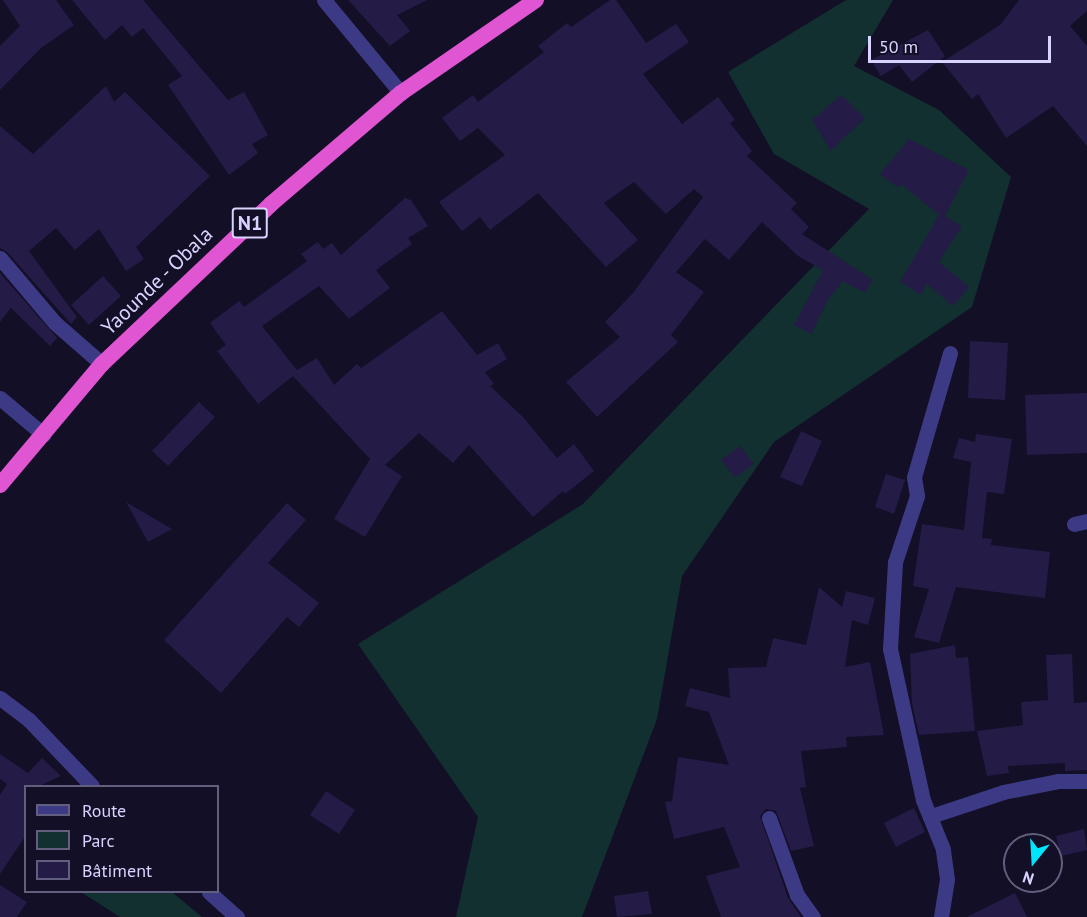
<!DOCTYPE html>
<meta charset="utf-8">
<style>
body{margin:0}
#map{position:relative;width:1087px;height:917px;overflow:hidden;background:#130f26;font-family:"PT Sans",sans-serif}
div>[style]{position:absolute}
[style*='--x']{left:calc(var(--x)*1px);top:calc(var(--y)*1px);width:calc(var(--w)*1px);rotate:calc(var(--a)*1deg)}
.green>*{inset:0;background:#12302f}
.building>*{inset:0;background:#241b47}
.minor>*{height:15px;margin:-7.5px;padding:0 7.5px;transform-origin:7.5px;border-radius:7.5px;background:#3d3a85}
.trunk>*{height:16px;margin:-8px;padding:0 8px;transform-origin:8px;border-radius:8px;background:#e055d1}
span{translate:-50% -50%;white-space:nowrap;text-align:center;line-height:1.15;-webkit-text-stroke:4.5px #130f26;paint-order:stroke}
.shield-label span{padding:2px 4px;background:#130f26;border:2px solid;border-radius:4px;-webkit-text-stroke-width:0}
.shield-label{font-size:20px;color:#d9d4ff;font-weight:700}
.street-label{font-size:21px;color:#d9d4ff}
.legend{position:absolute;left:24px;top:785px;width:195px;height:108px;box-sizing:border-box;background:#130f26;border:2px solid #625e7d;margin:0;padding:8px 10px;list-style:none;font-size:18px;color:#d9d4ff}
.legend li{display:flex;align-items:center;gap:12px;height:30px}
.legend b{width:30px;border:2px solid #625e7d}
.north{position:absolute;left:1003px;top:833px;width:60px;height:60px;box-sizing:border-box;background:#130f26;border:2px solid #625e7d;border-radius:50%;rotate:198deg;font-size:16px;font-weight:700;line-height:24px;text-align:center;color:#d9d4ff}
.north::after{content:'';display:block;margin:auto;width:21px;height:27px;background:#00e5ff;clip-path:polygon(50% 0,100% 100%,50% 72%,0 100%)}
.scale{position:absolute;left:868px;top:36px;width:183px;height:27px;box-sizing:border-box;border:3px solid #d9d4ff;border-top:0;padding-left:8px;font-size:18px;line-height:21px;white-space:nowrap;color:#d9d4ff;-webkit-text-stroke:4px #130f26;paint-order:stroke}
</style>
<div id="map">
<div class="green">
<i style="clip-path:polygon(846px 0,893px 0,854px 66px,939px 110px,1011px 177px,972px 307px,774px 442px,682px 576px,657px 719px,582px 917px,456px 917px,478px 817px,358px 644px,583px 504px,869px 209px,774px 154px,728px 72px)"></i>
<i style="clip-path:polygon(81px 892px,172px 892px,202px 917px,120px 917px)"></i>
</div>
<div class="building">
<i style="clip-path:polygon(3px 0,56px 0,74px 25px,41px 48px,0 90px,0 46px,20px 26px)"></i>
<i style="clip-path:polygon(72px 0,143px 0,228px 100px,244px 92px,268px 135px,252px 144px,258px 153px,229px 175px,168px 85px,182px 76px,143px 28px,132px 37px,122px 25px,105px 40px)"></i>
<i style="clip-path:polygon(348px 0,427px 0,397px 15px,410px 31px,390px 46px)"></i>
<i style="clip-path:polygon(610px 0,616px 0,646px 43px,676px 24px,689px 42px,643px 74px,682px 124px,718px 97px,735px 120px,730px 123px,752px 151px,747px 156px,797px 203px,791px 209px,809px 227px,802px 234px,873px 280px,865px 293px,843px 281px,828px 300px,811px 334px,794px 325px,823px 270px,798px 256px,762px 222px,729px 260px,705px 239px,676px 272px,704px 292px,671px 335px,678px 342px,597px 417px,566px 382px,620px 337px,605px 322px,633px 293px,703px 197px,694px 189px,666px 214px,634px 182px,604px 203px,638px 240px,606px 267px,538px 193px,490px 230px,480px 217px,462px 231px,439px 202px,505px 155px,478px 128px,460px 141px,442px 118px,473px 95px,478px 102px,544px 52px,538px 46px,567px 23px,571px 27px)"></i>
<i style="clip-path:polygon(1019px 0,1087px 0,1087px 11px,1070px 26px,1087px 46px,1087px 146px,1053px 106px,1006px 138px,978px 94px,972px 99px,942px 62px,1000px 25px)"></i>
<i style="clip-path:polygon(928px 30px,945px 56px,912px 82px,899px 65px,881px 76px,871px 60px)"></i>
<i style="clip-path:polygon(106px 86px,114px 102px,125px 92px,210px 176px,136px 247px,144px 259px,126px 271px,99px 229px,75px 250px,56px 228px,29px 251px,77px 317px,71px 324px,7px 252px,0 248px,0 126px,33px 154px)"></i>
<i style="clip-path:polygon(841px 95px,865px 118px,831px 151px,812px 120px)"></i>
<i style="clip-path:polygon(909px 139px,969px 170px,945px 216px,962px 226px,939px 262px,969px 287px,953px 306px,927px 284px,921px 295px,900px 282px,939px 215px,901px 184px,898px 188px,880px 174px)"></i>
<i style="clip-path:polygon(405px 198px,411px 200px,428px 226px,408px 238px,412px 244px,376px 270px,390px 288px,349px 319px,319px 286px,262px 326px,297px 370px,317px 358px,334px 385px,357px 364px,361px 368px,442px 311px,477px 355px,498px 343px,507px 359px,485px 372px,494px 384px,490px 386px,523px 417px,557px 458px,574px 444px,594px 471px,565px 494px,563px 491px,533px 517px,469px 445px,453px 463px,419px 433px,385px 465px,402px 476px,365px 537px,334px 519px,370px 459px,293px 376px,258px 404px,217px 351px,226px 345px,210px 323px,239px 301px,244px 307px,303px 264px,307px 261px,301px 254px,318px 242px,323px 249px,332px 243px,341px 255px)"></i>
<i style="clip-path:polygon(0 273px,57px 338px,50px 346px,11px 308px,0 322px)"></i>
<i style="clip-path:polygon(103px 276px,121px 296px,89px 325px,71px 305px)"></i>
<i style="clip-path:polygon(970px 341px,1008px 343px,1005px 400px,968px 398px)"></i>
<i style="clip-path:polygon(1087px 393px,1087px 453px,1027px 455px,1025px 395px)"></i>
<i style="clip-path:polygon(199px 402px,215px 417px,168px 466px,152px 451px)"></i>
<i style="clip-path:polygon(801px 431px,822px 441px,802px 486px,780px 477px)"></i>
<i style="clip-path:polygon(976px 434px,1012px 439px,1004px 494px,987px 492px,982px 538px,992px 539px,991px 545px,1050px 552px,1045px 598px,956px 587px,939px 643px,914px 637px,929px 589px,913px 586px,922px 524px,964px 530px,971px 462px,953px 458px,959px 438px,975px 442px)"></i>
<i style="clip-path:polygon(740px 446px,754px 464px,735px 478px,721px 460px)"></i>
<i style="clip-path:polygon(886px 474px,905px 480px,894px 514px,875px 507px)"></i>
<i style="clip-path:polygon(126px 502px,172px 529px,148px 542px)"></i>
<i style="clip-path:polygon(287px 503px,306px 520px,268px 563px,319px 603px,299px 627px,287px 617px,221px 693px,164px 640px)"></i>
<i style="clip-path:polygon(819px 587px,842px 607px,846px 591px,875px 598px,868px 625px,852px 620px,845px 667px,870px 662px,884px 735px,846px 737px,847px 747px,801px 751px,806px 787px,800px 788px,814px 846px,791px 851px,776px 811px,766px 809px,760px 816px,788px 898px,801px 917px,721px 917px,706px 876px,740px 867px,724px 827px,674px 839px,665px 802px,672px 801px,678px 757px,729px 765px,709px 712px,685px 706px,690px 688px,730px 698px,728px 668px,766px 667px,773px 638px,806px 645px)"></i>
<i style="clip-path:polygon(955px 645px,956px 658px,968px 657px,975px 731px,919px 735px,912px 704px,910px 654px)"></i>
<i style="clip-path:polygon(1072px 654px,1074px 703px,1087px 702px,1087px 770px,1065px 771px,1065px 763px,1008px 766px,1009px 773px,987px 776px,977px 731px,1023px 725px,1021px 702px,1048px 700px,1046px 655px)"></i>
<i style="clip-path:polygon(0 754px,28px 773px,42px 758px,61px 776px,39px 786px,26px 786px,26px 835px,0 874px,0 795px,7px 784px,0 779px)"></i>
<i style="clip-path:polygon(326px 791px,355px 810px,339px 834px,310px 815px)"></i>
<i style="clip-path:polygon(914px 808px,925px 832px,896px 847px,884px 823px)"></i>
<i style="clip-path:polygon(1084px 829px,1087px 850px,1061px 856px,1056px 836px)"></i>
<i style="clip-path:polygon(0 885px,27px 902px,17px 917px,0 917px)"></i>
<i style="clip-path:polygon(648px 891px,652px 914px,617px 917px,614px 896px)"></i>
<i style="clip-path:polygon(1015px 893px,1027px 917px,967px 917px)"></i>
</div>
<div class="minor">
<i style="--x:324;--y:0;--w:121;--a:50.4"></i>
<i style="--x:0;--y:258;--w:85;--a:49.8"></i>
<i style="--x:55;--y:323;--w:62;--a:41.1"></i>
<i style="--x:0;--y:398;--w:57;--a:40.1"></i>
<i style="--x:1074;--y:524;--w:13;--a:-13"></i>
<i style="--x:0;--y:698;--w:36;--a:37"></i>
<i style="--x:29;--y:720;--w:91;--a:46.3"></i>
<i style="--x:931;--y:816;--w:76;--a:-18.4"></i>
<i style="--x:1003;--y:792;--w:56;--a:-11.3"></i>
<i style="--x:1058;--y:781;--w:29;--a:0"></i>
<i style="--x:769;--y:818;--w:82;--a:70"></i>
<i style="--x:797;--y:895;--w:27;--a:54"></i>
<i style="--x:209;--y:892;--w:38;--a:42"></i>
<i style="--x:941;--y:917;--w:38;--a:-81"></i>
<i style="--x:947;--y:879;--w:30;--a:-98"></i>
<i style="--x:943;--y:849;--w:53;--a:-112.2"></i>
<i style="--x:923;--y:800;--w:155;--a:-102.3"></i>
<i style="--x:890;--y:649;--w:87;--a:-86.7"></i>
<i style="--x:895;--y:562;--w:70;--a:-71.6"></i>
<i style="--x:917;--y:496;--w:19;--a:-99"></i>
<i style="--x:914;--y:477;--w:129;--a:-73.8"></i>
</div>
<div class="trunk">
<i style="--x:0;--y:485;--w:158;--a:-49.9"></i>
<i style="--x:102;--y:364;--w:233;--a:-43.4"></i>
<i style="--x:271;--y:204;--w:171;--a:-40.5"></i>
<i style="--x:401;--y:93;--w:164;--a:-34.6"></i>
</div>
<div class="shield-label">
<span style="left:250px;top:223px">N1</span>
</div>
<div class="street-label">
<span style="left:157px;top:281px;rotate:-44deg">Yaounde - Obala</span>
</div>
<ul class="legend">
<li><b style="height:8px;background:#3d3a85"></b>Route</li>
<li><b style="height:16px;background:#12302f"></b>Parc</li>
<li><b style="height:16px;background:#241b47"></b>Bâtiment</li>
</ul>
<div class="north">N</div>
<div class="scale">50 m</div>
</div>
